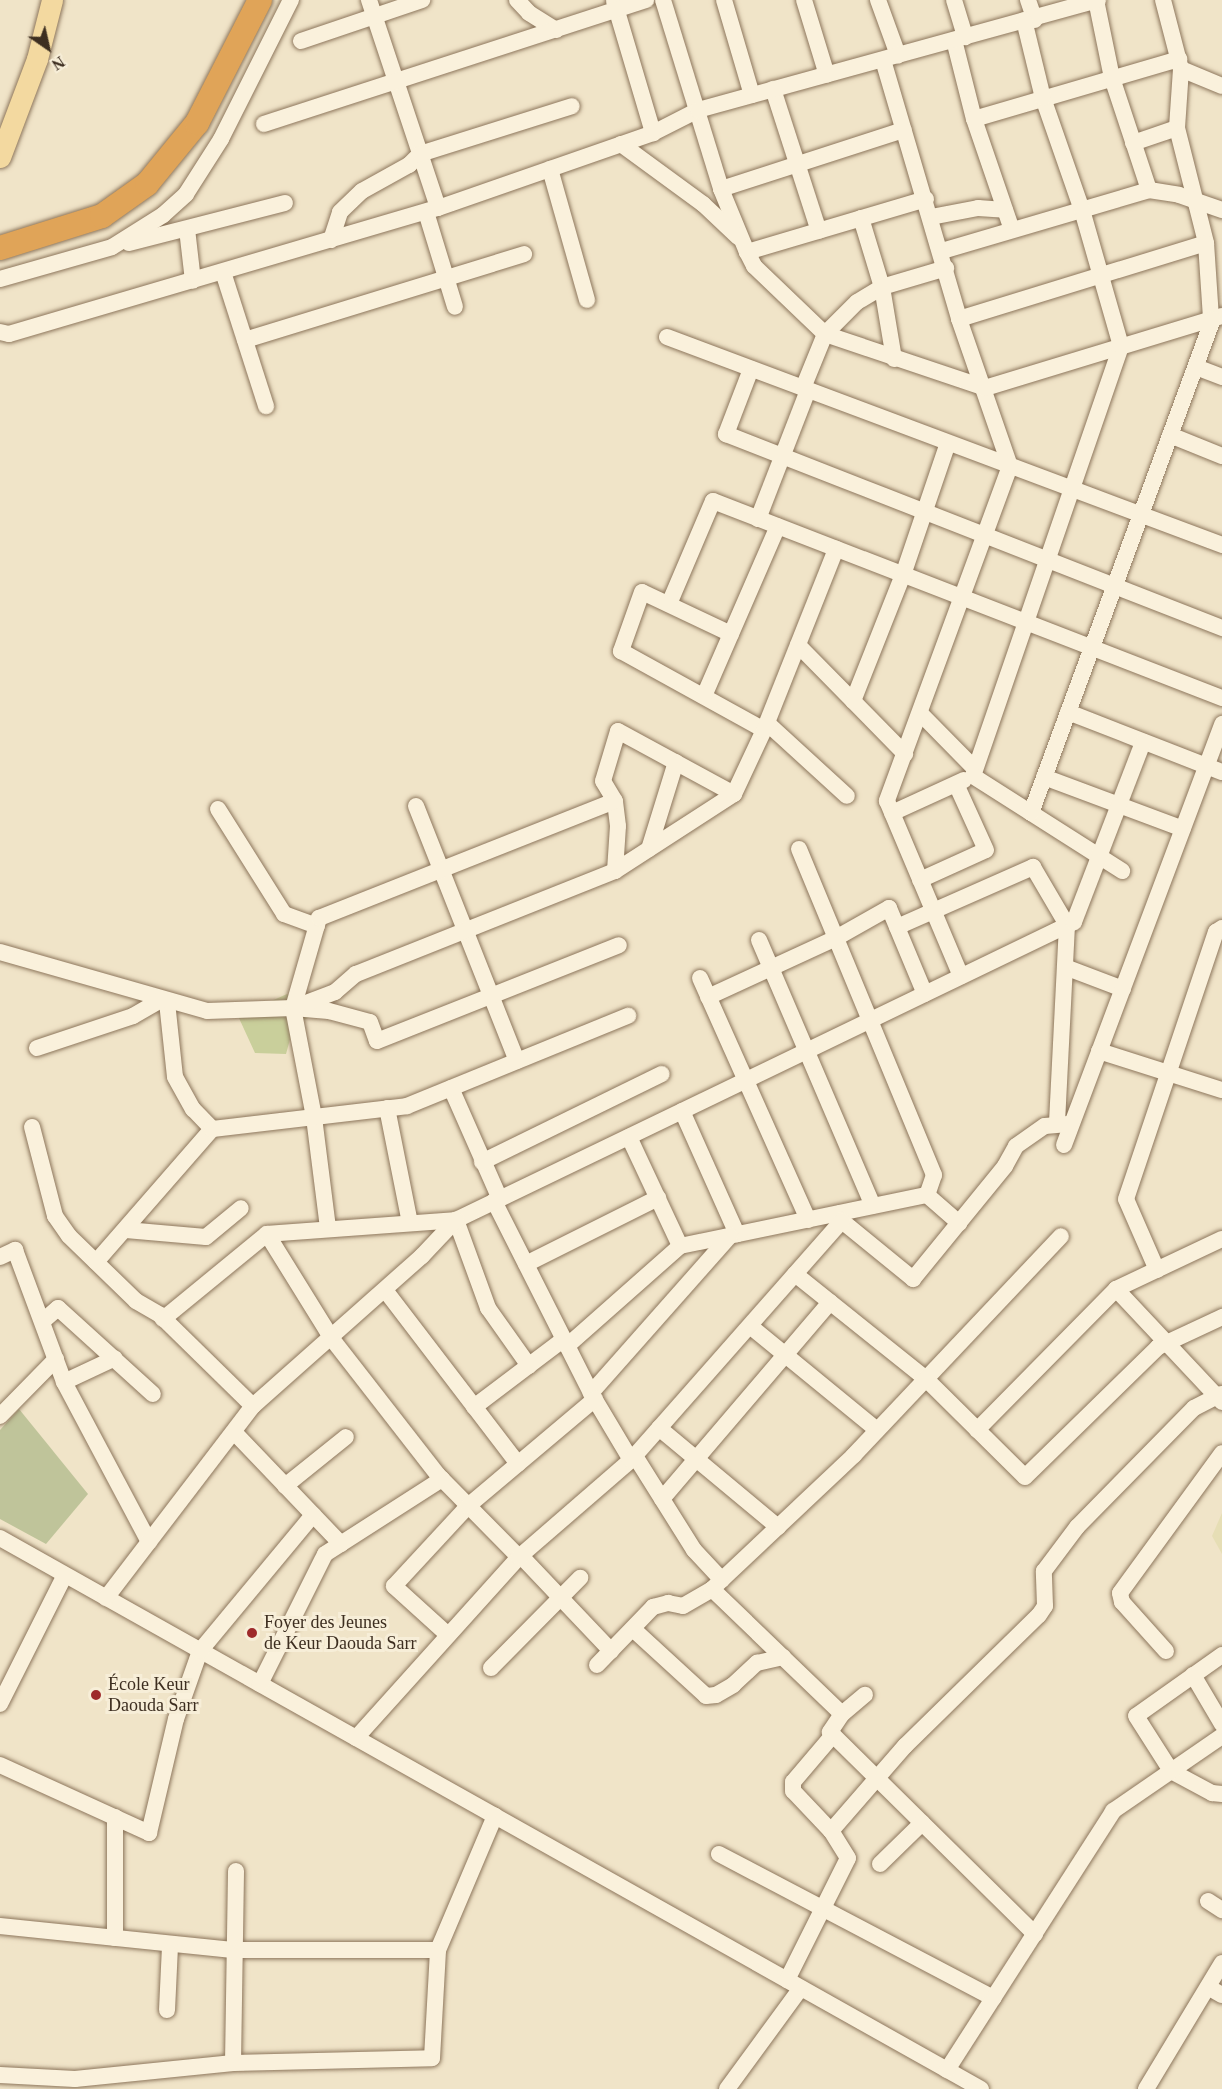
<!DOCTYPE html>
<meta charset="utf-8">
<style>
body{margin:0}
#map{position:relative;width:1222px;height:2089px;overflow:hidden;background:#f0e4c8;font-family:Georgia,serif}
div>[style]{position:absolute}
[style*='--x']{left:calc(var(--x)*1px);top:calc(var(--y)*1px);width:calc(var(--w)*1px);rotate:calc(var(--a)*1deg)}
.farmland>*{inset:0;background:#e6deb5}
.green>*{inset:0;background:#c9cf9b}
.cemetery>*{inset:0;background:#bfc49a}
.roads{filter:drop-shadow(0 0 2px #8d765c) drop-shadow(0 0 2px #8d765c)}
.minor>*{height:16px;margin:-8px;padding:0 8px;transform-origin:8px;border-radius:8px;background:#faf1dc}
.major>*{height:21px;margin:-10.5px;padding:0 10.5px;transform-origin:10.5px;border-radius:10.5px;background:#f3d9a0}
.highway>*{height:24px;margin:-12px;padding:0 12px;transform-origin:12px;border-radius:12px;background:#e0a458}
.dots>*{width:16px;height:16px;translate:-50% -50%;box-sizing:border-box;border:3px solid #f7eed8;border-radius:50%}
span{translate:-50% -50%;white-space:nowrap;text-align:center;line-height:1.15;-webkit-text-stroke:6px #f7eed8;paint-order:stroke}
.poi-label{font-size:18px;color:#3d2e20}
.left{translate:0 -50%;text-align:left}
.north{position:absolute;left:18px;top:18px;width:60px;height:60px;-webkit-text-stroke:4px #f7eed8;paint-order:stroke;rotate:146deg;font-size:16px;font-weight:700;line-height:24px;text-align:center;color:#3d2e20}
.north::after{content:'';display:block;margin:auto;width:21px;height:27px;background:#3d2e20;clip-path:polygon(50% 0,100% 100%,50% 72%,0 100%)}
</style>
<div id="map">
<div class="farmland">
<i style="clip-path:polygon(1222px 1513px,1222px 1554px,1212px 1536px)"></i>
</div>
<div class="green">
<i style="clip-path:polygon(287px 994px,305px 1001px,312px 1016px,294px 1025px,286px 1054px,255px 1053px,238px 1016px)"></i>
</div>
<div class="cemetery">
<i style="clip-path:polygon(19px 1409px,88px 1494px,46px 1544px,0 1519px,0 1430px)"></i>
</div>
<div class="roads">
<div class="minor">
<i style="--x:369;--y:0;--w:219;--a:71.6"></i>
<i style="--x:517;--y:0;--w:18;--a:47"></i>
<i style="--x:529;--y:13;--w:32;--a:32"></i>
<i style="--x:663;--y:0;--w:198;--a:72.9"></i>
<i style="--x:721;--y:189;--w:68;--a:67.6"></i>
<i style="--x:724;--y:0;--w:99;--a:73.6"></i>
<i style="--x:804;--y:0;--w:78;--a:73"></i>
<i style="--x:878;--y:0;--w:59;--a:70"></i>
<i style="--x:954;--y:0;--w:39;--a:73"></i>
<i style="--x:1028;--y:0;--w:21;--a:71"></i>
<i style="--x:1096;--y:0;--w:80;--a:78.4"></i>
<i style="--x:1112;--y:78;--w:118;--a:71.7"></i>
<i style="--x:1163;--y:0;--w:71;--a:75.4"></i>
<i style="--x:1181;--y:69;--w:44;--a:22.5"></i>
<i style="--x:614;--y:1;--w:138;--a:73.5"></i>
<i style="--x:954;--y:40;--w:81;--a:75.8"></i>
<i style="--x:974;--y:119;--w:117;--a:71.1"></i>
<i style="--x:301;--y:41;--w:128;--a:-18.7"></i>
<i style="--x:883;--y:60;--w:270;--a:73.6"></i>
<i style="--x:959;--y:319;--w:156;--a:70.9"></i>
<i style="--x:1010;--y:466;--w:357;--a:110.2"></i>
<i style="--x:887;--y:801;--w:190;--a:67.1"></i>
<i style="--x:1181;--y:69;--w:59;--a:93.9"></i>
<i style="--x:1177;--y:128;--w:119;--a:75.8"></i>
<i style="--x:773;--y:89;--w:149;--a:72.1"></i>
<i style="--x:974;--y:119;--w:214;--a:-16.3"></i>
<i style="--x:264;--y:124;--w:402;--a:-18"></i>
<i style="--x:1133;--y:143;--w:46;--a:-18.8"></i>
<i style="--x:621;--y:144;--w:102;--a:36.2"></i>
<i style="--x:703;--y:204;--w:48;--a:43.3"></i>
<i style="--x:550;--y:169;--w:136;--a:74.2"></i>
<i style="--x:721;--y:189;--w:192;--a:-17.9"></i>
<i style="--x:926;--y:199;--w:187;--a:163.5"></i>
<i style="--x:747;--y:252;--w:16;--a:63"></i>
<i style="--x:754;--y:266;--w:98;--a:43.8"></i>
<i style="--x:825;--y:334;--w:169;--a:18.6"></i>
<i style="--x:985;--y:388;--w:248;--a:-16.9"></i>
<i style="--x:426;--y:212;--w:99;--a:73"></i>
<i style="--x:931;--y:217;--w:48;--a:-10.8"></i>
<i style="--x:978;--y:208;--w:27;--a:4"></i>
<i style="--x:861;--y:218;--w:72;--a:73.1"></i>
<i style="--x:882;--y:287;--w:73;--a:80.5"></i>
<i style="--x:187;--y:229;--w:52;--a:83.4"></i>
<i style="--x:331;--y:240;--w:29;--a:-72"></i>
<i style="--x:340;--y:212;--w:30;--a:-44"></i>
<i style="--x:362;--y:191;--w:54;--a:-29"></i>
<i style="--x:409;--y:165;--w:16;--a:-45"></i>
<i style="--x:420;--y:154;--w:159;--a:-17.5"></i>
<i style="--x:129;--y:243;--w:161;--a:-14.4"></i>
<i style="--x:942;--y:251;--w:216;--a:-16.4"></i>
<i style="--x:1149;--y:190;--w:30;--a:9"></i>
<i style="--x:1179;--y:195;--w:46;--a:19.2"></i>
<i style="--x:223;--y:272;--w:141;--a:72.2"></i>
<i style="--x:0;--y:279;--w:116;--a:-15.9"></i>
<i style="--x:112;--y:247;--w:60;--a:-32.1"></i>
<i style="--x:163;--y:215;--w:31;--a:-42"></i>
<i style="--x:186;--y:194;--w:65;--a:-57.5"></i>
<i style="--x:221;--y:139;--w:156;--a:-63.3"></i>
<i style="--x:959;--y:319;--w:258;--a:-17.1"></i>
<i style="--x:1206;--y:243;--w:76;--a:86.2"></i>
<i style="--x:0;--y:332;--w:9;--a:13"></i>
<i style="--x:9;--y:334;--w:447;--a:-16.4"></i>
<i style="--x:438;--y:208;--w:228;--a:-19.2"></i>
<i style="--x:653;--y:133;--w:51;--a:-27.1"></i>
<i style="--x:698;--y:110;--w:415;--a:-15.4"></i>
<i style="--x:667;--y:337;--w:593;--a:20.54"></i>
<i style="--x:245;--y:340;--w:292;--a:-17.1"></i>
<i style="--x:1196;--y:367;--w:28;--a:21"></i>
<i style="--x:751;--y:369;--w:70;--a:111"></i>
<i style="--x:726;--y:434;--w:533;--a:21.36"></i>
<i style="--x:803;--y:388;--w:58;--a:-67.8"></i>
<i style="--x:825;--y:334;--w:45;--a:-45"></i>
<i style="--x:857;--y:302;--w:29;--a:-31"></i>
<i style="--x:882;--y:287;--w:67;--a:-16.5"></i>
<i style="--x:1170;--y:435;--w:56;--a:22"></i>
<i style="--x:758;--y:519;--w:138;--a:-68.8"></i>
<i style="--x:669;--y:604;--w:112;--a:-66.9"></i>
<i style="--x:713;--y:501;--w:546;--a:21.16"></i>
<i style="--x:731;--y:634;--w:98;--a:-154.7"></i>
<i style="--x:642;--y:592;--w:63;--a:109.6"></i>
<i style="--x:621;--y:651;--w:163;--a:28.9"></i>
<i style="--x:798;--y:645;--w:153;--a:45.5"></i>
<i style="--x:704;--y:696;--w:185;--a:-66.5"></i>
<i style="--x:853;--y:701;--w:136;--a:-68.4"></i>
<i style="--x:903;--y:575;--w:139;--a:-71.2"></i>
<i style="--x:1068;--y:712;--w:165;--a:21.3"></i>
<i style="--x:920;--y:713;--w:77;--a:45.5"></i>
<i style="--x:767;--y:723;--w:108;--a:42.4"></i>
<i style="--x:973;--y:776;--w:455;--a:-71"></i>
<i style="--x:1121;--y:346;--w:141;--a:-106"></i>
<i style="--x:1082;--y:210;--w:119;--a:-109.2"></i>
<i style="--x:1043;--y:98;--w:80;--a:-103.7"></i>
<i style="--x:973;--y:776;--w:177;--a:32.5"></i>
<i style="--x:1044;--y:777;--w:148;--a:20.5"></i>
<i style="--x:416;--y:806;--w:274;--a:68.4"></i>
<i style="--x:218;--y:809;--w:124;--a:57.8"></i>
<i style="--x:284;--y:914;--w:35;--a:20"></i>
<i style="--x:892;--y:813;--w:79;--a:-24.6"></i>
<i style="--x:1031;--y:813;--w:526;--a:-69.78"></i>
<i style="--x:649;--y:849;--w:91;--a:-72.8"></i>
<i style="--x:799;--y:849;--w:353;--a:67.5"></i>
<i style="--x:934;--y:1175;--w:21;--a:109"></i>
<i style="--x:615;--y:871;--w:45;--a:-86.2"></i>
<i style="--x:618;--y:826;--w:25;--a:-97"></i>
<i style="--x:615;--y:801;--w:23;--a:-121"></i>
<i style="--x:603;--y:781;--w:52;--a:-73.3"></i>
<i style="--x:618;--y:731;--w:132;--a:28.5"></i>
<i style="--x:920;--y:880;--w:72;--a:-24.4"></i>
<i style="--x:986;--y:850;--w:72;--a:-114.4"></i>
<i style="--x:897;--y:927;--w:149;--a:-23.8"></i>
<i style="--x:1033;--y:867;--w:67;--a:59.6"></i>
<i style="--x:1067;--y:925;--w:197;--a:92.9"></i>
<i style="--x:759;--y:940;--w:289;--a:66.8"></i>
<i style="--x:0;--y:952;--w:215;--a:15.9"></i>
<i style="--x:207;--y:1011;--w:86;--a:-2"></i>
<i style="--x:293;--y:1008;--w:36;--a:5"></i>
<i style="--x:329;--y:1011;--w:42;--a:15"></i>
<i style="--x:370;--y:1022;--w:20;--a:70"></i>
<i style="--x:377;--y:1041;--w:260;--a:-21.6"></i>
<i style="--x:1065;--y:967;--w:62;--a:20.8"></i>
<i style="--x:700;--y:978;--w:265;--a:65.9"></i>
<i style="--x:708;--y:997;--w:141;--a:-24.7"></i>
<i style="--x:836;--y:938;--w:61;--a:-29.5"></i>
<i style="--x:889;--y:908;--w:93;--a:67.3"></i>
<i style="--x:167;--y:1002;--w:75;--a:83.9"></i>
<i style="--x:175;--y:1077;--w:37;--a:61"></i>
<i style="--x:193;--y:1109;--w:28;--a:46"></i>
<i style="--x:293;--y:1008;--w:45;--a:-20.9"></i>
<i style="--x:335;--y:992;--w:28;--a:-41"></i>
<i style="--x:356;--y:974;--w:279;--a:-21.7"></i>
<i style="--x:615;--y:871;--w:142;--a:-32.9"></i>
<i style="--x:734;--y:794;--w:71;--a:-64.9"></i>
<i style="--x:764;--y:730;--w:195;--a:-68.3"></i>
<i style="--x:37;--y:1048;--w:101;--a:-18.4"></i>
<i style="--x:133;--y:1016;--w:32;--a:-30"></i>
<i style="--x:1099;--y:1051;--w:129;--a:17.6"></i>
<i style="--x:451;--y:1088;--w:121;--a:66.2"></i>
<i style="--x:387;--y:1108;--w:117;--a:78.7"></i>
<i style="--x:682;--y:1111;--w:135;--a:65.9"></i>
<i style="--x:32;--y:1127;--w:92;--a:75.5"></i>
<i style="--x:55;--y:1216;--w:24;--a:55"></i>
<i style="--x:69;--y:1236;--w:93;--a:44.1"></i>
<i style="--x:136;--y:1301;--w:28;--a:30"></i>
<i style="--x:160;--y:1315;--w:130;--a:44.4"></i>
<i style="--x:629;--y:1137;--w:120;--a:64.9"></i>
<i style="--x:1064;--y:1145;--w:450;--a:-69.4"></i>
<i style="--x:482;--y:1162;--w:200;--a:-26.1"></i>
<i style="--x:927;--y:1195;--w:43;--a:41.2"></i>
<i style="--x:494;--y:1201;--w:215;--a:63.2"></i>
<i style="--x:591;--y:1393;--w:78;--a:59.2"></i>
<i style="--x:840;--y:1213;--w:8;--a:76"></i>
<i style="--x:842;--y:1221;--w:92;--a:39.2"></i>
<i style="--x:913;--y:1279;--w:146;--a:-50.8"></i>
<i style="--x:1005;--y:1166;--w:23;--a:-61"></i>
<i style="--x:1016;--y:1146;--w:35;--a:-35"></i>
<i style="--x:1045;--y:1126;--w:23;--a:-5"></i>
<i style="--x:456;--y:1220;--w:94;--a:70"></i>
<i style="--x:488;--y:1308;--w:71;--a:54.7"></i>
<i style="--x:328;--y:1228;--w:112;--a:-97.2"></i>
<i style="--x:314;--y:1117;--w:111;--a:-100.9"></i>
<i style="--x:293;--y:1008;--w:94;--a:-73.9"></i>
<i style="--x:319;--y:918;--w:318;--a:-21.6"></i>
<i style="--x:126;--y:1230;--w:80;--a:5"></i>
<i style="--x:206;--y:1237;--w:45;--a:-39.6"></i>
<i style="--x:267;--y:1234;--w:123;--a:58.2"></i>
<i style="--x:332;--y:1339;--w:172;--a:52.1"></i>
<i style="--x:438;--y:1475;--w:115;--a:45.4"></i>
<i style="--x:0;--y:1257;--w:17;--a:-25"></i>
<i style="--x:15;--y:1250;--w:141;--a:69.6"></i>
<i style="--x:64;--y:1382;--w:181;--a:62"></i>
<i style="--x:96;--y:1262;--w:176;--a:-48.9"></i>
<i style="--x:212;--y:1129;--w:196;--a:-6.7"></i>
<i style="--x:407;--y:1106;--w:239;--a:-22.2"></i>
<i style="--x:526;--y:1264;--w:148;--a:-26.6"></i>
<i style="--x:1157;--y:1270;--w:77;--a:-113.6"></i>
<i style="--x:1126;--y:1199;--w:282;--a:-71.4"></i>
<i style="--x:1216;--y:932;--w:7;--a:-34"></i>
<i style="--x:795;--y:1274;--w:168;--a:38.7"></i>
<i style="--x:926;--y:1379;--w:139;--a:44.7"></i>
<i style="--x:1025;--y:1477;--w:186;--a:-44.3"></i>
<i style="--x:1158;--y:1347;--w:71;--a:-25.1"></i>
<i style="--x:1116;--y:1289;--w:155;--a:46.8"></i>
<i style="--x:385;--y:1290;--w:219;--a:52.6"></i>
<i style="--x:163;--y:1319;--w:134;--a:-39.3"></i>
<i style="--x:267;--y:1234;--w:190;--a:-4.2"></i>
<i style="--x:456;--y:1220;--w:686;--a:-25.74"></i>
<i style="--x:1074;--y:922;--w:193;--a:-69"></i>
<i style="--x:43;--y:1321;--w:20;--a:-41"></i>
<i style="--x:58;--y:1308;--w:128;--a:42.2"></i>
<i style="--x:750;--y:1326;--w:164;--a:39.3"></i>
<i style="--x:567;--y:1346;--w:151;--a:-41.5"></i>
<i style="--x:680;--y:1246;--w:252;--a:-11.7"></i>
<i style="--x:64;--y:1382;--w:56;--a:-25.2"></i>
<i style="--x:591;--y:1393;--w:210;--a:-48.5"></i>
<i style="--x:474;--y:1407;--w:113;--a:-37.1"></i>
<i style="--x:0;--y:1416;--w:80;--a:-45.5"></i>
<i style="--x:659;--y:1428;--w:155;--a:39.8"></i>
<i style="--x:977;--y:1430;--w:198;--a:-45.4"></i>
<i style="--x:1116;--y:1289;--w:117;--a:-25.3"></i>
<i style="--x:234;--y:1432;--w:155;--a:46.3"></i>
<i style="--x:635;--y:1456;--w:111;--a:57.9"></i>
<i style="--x:694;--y:1550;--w:41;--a:47"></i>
<i style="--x:285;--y:1486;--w:78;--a:-38.8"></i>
<i style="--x:662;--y:1499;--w:259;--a:-49.5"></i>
<i style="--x:0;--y:1538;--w:1125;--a:29.32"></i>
<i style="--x:521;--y:1556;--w:131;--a:46.5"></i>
<i style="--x:712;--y:1589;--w:180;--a:43.9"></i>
<i style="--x:842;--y:1714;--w:30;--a:-40"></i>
<i style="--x:106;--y:1598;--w:242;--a:-52.6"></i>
<i style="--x:253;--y:1406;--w:226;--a:-41.6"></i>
<i style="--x:422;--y:1256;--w:50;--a:-46.6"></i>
<i style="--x:633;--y:1629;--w:99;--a:42.5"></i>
<i style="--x:706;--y:1696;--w:10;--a:-6"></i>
<i style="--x:716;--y:1695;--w:20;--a:-30"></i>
<i style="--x:733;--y:1685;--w:33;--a:-43"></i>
<i style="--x:757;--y:1663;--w:27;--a:-13"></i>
<i style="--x:448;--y:1635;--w:73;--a:-137.8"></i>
<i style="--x:394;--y:1586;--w:109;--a:-47.2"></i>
<i style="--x:468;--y:1506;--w:166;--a:-40.1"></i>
<i style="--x:1166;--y:1651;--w:66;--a:-131.9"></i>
<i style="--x:1122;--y:1602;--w:9;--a:-103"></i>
<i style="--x:1120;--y:1593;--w:173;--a:-53.9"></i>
<i style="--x:1222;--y:1655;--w:105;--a:144.7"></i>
<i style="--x:1136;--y:1716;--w:65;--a:57.5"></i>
<i style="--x:1171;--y:1771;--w:47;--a:28.2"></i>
<i style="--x:1212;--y:1793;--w:10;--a:6"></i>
<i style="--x:597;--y:1665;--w:81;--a:-46"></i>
<i style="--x:653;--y:1607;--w:16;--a:-15"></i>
<i style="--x:668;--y:1603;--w:15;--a:11"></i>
<i style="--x:683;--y:1606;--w:34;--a:-30"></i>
<i style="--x:712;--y:1589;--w:195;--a:-43.3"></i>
<i style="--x:854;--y:1455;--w:301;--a:-46.6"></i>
<i style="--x:491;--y:1668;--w:127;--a:-45.3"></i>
<i style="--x:1193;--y:1675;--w:57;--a:59.4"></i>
<i style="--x:260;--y:1684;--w:145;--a:-63.4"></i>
<i style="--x:325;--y:1554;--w:139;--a:-32.7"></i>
<i style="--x:0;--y:1704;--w:144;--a:-63.3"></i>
<i style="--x:842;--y:1714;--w:22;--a:124"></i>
<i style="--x:830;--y:1732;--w:288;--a:44.6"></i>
<i style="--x:356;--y:1738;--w:244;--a:-48"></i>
<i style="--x:519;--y:1557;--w:148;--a:-40.9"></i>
<i style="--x:631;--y:1460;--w:319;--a:-48.6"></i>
<i style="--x:0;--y:1765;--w:164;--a:24.5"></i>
<i style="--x:149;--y:1833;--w:117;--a:-76.7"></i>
<i style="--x:176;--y:1719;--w:72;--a:-70.6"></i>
<i style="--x:200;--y:1651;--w:177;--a:-50.3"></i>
<i style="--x:115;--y:1817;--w:121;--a:90"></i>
<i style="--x:831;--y:1831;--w:113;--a:-49"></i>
<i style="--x:905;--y:1746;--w:187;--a:-44.4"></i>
<i style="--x:1039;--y:1615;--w:11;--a:-56"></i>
<i style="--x:1045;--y:1606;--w:35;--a:-92"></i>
<i style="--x:1044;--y:1571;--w:55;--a:-53.1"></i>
<i style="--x:1077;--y:1527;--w:167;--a:-45.5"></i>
<i style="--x:1194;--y:1408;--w:31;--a:-27"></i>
<i style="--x:719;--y:1854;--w:310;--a:27.7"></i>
<i style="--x:880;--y:1864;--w:59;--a:-44.3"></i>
<i style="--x:1208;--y:1901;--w:17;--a:33"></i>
<i style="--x:0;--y:1926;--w:234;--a:5.9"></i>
<i style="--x:233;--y:1950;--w:205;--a:0"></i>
<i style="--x:787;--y:1980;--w:136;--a:-63.4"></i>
<i style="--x:848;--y:1858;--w:32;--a:-122"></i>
<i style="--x:831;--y:1831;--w:55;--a:-133.5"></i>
<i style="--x:793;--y:1791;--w:9;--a:-90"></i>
<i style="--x:793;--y:1782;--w:62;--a:-49.6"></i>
<i style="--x:1208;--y:1987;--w:16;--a:30"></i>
<i style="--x:167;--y:2010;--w:64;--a:-87.3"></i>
<i style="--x:233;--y:2063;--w:192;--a:-89.1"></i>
<i style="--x:947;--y:2070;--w:308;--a:-57.3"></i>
<i style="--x:1113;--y:1811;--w:132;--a:-34.5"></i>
<i style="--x:0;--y:2075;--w:75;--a:3.1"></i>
<i style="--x:75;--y:2079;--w:159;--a:-5.8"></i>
<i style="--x:233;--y:2063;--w:199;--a:-1.4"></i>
<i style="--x:432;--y:2058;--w:108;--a:-86.8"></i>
<i style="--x:438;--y:1950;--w:146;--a:-67"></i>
<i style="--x:727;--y:2089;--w:125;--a:-53.8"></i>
<i style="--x:1146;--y:2089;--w:147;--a:-58.9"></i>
</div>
<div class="major">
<i style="--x:0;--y:157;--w:105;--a:-69.3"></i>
<i style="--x:37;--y:59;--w:61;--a:-75.7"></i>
</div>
<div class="highway">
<i style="--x:0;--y:248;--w:107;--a:-17.4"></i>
<i style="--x:102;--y:216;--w:55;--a:-35.4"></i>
<i style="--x:147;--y:184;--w:79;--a:-50.7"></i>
<i style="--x:197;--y:123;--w:138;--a:-62.9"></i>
</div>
</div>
<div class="dots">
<i style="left:252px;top:1633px;background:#9e2a2b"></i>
<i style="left:96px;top:1695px;background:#9e2a2b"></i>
</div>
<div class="poi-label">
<span class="left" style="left:264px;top:1633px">Foyer des Jeunes<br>de Keur Daouda Sarr</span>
<span class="left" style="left:108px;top:1695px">École Keur<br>Daouda Sarr</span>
</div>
<div class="north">N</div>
</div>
